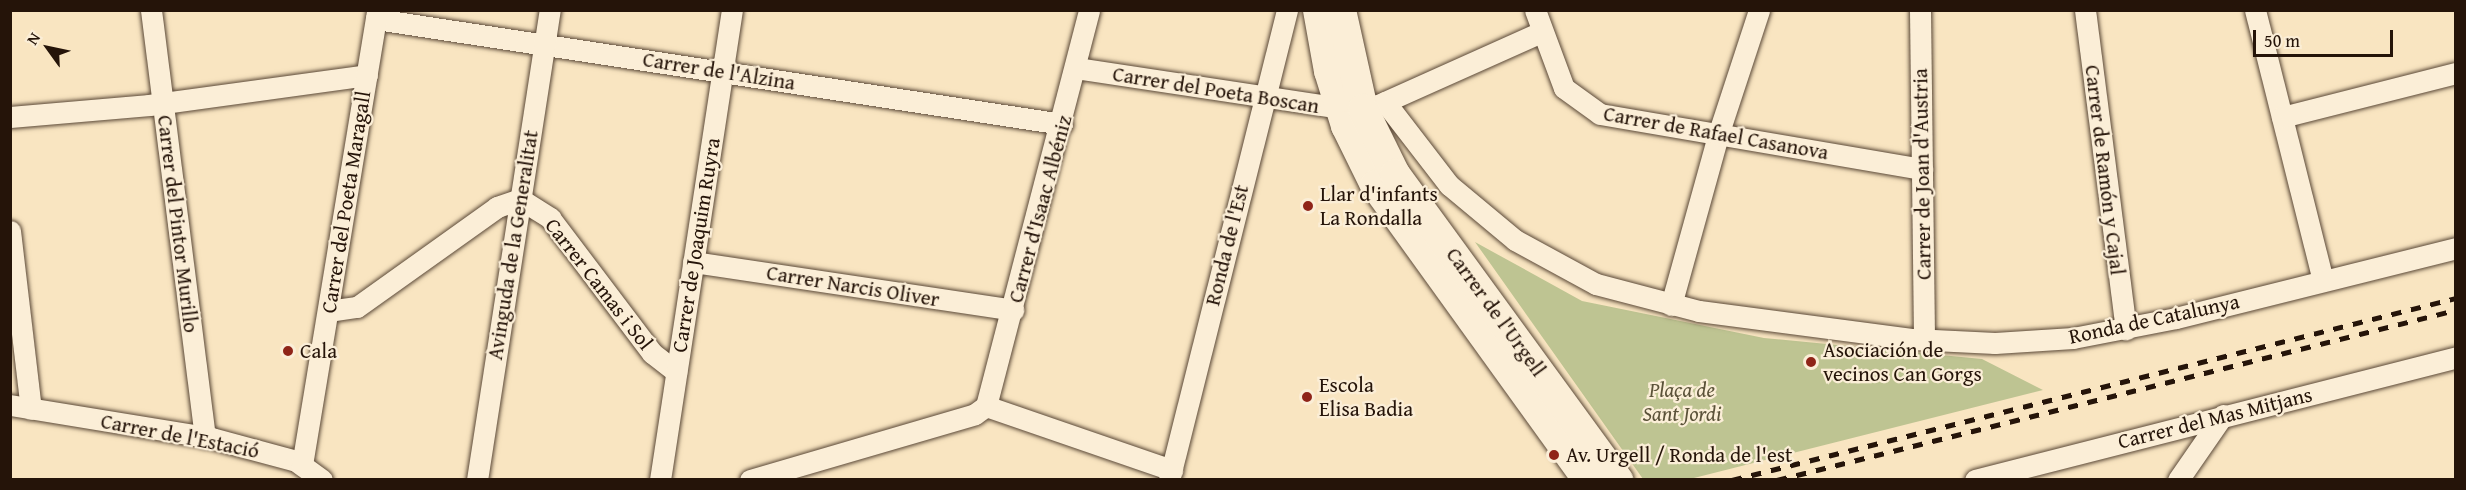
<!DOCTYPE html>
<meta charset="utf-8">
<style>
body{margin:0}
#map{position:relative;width:2466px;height:490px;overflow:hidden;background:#f9e5c1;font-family:"Gentium Book Plus",serif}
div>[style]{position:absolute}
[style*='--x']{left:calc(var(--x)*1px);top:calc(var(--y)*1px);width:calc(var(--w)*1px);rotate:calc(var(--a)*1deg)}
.green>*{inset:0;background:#bec492}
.roads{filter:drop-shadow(0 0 2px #5a4837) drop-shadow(0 0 2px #5a4837)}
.street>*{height:21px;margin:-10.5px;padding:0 10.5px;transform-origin:10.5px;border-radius:10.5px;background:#fbeed7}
.secondary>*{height:30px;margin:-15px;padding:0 15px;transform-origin:15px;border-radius:15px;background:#fbeed7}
.rail>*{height:4.5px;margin-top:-2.25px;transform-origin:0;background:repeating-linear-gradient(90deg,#251409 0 10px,transparent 0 20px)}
.dots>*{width:16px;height:16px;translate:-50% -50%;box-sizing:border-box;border:3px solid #fbeed7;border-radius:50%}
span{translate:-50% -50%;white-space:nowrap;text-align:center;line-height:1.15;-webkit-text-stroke:4.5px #fbeed7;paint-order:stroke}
.street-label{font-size:21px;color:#251409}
.poi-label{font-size:21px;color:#251409}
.left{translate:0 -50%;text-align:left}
.park-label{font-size:21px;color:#5b5239;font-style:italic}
.frame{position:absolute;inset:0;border:12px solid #251409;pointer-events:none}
.north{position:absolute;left:18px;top:18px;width:60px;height:60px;-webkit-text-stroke:4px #fbeed7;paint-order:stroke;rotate:303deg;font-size:16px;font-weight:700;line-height:24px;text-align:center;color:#251409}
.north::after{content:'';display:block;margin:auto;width:21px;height:27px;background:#251409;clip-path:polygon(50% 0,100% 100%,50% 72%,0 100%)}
.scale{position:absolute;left:2253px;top:30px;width:140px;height:27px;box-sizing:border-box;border:3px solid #251409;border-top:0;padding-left:8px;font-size:18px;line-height:21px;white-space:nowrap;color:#251409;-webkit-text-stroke:4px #fbeed7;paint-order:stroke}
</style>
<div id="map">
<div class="green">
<i style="clip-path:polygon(1475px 242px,1582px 301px,1764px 338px,1982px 359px,2043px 390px,1690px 479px,1643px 479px)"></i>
</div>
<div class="roads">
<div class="street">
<i style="--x:151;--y:10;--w:431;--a:82.8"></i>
<i style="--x:1535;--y:10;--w:83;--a:69.6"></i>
<i style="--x:1564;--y:88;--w:44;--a:35.8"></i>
<i style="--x:1600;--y:114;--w:327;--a:9.7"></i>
<i style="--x:1920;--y:10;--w:328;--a:89.3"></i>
<i style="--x:2085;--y:10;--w:322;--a:82.7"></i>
<i style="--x:2255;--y:10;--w:279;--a:75.9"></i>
<i style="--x:376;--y:19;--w:694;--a:8.7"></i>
<i style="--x:1076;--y:68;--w:282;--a:8.6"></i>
<i style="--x:1355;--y:110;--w:24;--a:-12"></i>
<i style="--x:1378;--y:105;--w:179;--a:-24.1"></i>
<i style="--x:1385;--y:102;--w:105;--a:52.4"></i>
<i style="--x:1449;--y:185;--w:86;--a:39.8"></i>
<i style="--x:1515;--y:240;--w:92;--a:28.5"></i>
<i style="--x:1596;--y:284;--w:106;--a:14.7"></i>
<i style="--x:1699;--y:311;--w:216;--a:7.5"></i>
<i style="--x:1913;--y:339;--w:82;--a:2.8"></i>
<i style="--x:1995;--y:343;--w:78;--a:-3.7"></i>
<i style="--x:2073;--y:338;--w:105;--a:-11"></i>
<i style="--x:2176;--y:318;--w:289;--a:-14"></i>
<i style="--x:10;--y:117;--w:140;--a:-4.9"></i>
<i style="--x:149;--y:105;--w:220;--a:-7.8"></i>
<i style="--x:2282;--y:117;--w:179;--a:-14.2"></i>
<i style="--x:10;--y:231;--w:179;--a:83.3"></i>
<i style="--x:693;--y:262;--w:324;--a:8.5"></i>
<i style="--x:1671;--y:305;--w:176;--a:-74.5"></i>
<i style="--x:1718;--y:135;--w:132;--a:-71.8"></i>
<i style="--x:328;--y:311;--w:29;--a:-8"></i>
<i style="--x:357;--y:307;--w:172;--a:-35.5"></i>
<i style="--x:497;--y:207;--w:24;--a:-19"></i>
<i style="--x:520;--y:199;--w:36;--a:32"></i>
<i style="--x:550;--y:218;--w:169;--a:52.9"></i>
<i style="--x:652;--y:353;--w:31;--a:38"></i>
<i style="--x:10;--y:405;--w:204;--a:9.3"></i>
<i style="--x:211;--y:438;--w:88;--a:15.1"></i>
<i style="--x:296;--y:461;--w:32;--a:36"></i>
<i style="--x:986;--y:406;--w:409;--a:-75.4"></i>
<i style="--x:986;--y:406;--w:197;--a:19"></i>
<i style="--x:302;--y:465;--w:461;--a:-80.6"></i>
<i style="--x:477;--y:480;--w:476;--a:-81.2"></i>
<i style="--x:660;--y:480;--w:475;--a:-81.3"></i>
<i style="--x:750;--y:480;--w:234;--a:-16.3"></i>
<i style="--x:975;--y:414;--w:14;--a:-36"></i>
<i style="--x:1169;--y:480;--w:485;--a:-75.9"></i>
<i style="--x:1975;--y:480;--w:496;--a:-14.3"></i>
<i style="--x:2178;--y:480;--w:79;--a:-55.3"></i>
</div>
<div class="secondary">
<i style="--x:1318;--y:10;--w:62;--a:79.8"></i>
<i style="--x:1329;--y:71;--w:58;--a:72.8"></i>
<i style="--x:1346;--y:126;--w:66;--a:63.8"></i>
<i style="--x:1375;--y:185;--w:364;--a:54.2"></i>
<i style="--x:1341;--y:10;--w:101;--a:77.5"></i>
<i style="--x:1363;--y:109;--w:72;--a:63.8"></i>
<i style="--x:1395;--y:174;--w:379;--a:53.9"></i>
</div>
</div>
<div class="rail">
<i style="--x:1732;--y:480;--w:747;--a:-14.11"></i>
<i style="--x:1777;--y:480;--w:700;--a:-14.06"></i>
</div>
<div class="dots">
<i style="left:1308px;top:206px;background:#8f2418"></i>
<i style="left:288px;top:351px;background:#8f2418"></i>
<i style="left:1811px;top:362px;background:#8f2418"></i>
<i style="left:1307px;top:397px;background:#8f2418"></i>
<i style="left:1554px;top:455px;background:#8f2418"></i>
</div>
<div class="street-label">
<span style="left:719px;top:71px;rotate:9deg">Carrer de l'Alzina</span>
<span style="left:1216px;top:90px;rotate:9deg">Carrer del Poeta Boscan</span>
<span style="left:1716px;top:133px;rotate:10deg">Carrer de Rafael Casanova</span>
<span style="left:2105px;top:170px;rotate:83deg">Carrer de Ramón y Cajal</span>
<span style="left:1922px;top:174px;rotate:-91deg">Carrer de Joan d'Austria</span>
<span style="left:346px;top:202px;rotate:-81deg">Carrer del Poeta Maragall</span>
<span style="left:1040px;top:209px;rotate:-75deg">Carrer d'Isaac Albéniz</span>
<span style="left:178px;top:224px;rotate:83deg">Carrer del Pintor Murillo</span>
<span style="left:513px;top:245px;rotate:-81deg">Avinguda de la Generalitat</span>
<span style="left:696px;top:245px;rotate:-81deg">Carrer de Joaquim Ruyra</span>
<span style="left:1227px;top:245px;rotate:-76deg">Ronda de l'Est</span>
<span style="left:599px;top:284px;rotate:52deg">Carrer Camas i Sol</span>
<span style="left:853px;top:286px;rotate:9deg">Carrer Narcis Oliver</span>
<span style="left:1496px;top:312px;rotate:54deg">Carrer de l'Urgell</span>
<span style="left:2154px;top:319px;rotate:-12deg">Ronda de Catalunya</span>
<span style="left:2215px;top:418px;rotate:-14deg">Carrer del Mas Mitjans</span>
<span style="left:180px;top:436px;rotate:11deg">Carrer de l'Estació</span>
</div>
<div class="poi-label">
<span class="left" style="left:1320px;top:206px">Llar d'infants<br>La Rondalla</span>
<span class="left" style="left:1823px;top:362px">Asociación de<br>vecinos Can Gorgs</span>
<span class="left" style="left:300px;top:351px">Cala</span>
<span class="left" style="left:1319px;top:397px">Escola<br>Elisa Badia</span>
<span class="left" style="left:1566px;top:455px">Av. Urgell / Ronda de l'est</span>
</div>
<div class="park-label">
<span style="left:1682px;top:402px">Plaça de<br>Sant Jordi</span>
</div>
<div class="frame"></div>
<div class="north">N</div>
<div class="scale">50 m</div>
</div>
